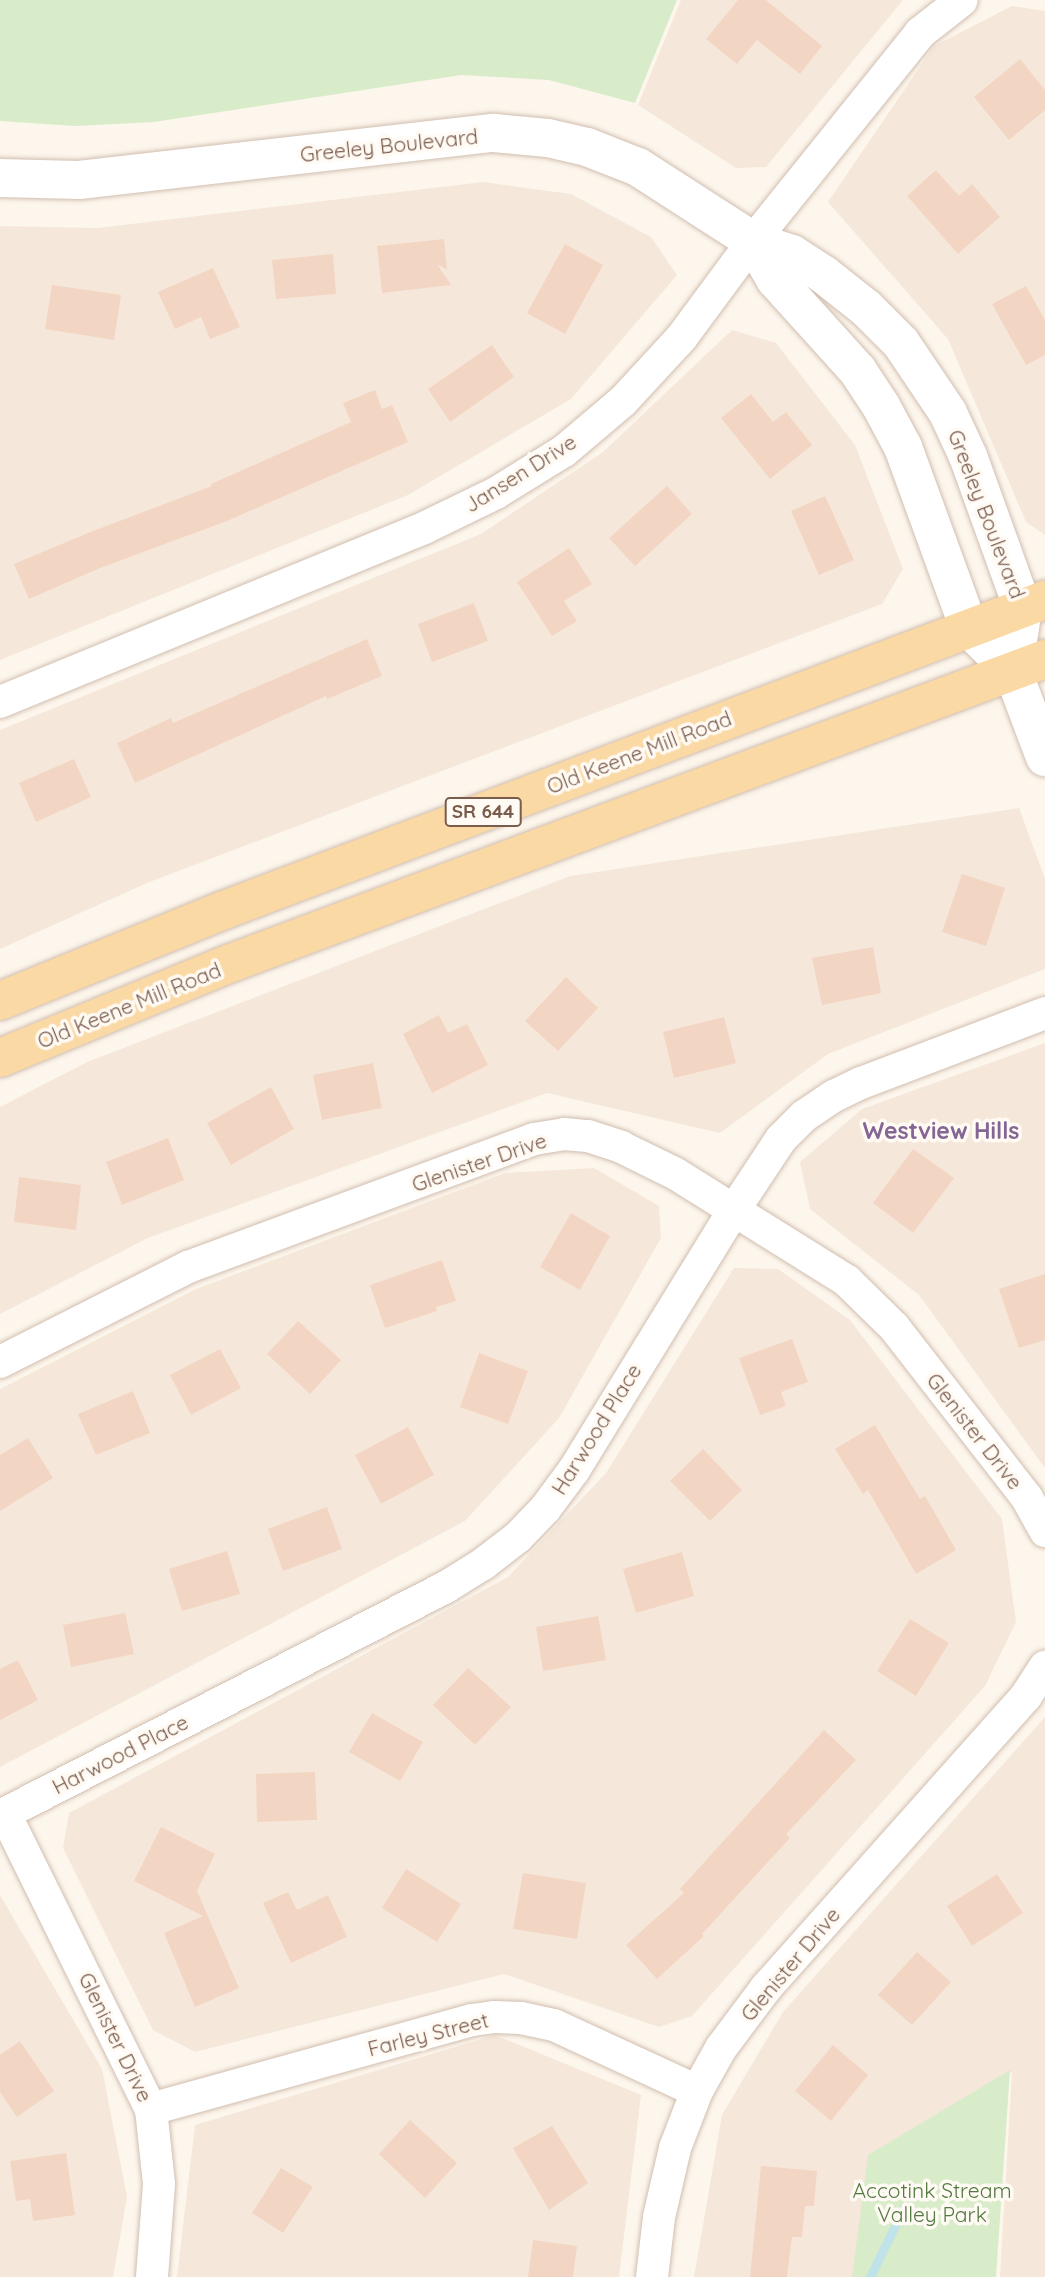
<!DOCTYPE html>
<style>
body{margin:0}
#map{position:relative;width:1045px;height:2277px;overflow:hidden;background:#fdf6ec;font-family:Quicksand,sans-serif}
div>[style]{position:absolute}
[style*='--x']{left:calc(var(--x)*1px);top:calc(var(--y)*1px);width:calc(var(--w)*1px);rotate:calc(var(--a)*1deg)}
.residential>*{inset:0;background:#f5e8da}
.green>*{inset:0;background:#d8ecc9}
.stream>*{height:9px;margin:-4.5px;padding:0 4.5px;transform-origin:4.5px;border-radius:4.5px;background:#bfe3e8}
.building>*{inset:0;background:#f3d5c3}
.roads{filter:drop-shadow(0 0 2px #d1beb0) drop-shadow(0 0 2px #d1beb0)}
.street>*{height:32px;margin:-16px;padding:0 16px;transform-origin:16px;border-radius:16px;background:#fff}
.secondary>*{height:38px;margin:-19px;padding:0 19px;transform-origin:19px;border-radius:19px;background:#fff}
.primary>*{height:38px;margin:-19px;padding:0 19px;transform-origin:19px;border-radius:19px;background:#fbd9a5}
span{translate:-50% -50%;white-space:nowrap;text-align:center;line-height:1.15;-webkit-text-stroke:7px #fffaf3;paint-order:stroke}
.shield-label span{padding:2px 5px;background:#fffaf3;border:2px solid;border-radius:5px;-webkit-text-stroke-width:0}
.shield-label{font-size:19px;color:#7a5c4d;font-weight:700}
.street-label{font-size:21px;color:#7a5c4d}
.park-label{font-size:21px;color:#537a41}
.neighbourhood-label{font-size:23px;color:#846695;font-weight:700}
</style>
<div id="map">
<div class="residential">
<i style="clip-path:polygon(681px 0,903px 0,766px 167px,736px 168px,638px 105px)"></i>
<i style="clip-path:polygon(1012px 6px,1045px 11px,1045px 535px,1026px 522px,948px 339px,828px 202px,934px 46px)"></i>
<i style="clip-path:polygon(483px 182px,571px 194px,651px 237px,677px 275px,571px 399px,408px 495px,0 660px,0 226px,98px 228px)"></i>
<i style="clip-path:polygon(732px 330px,776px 343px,855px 445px,903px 569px,882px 604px,147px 883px,0 949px,0 730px,481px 534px,603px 452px)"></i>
<i style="clip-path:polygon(1019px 808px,1045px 879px,1045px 969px,828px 1054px,720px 1133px,547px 1093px,148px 1238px,0 1314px,0 1107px,87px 1062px,570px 876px)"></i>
<i style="clip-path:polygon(1045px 1043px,1045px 1468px,919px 1295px,810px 1209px,800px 1162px,862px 1109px)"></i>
<i style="clip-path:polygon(594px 1168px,659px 1206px,661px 1238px,559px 1418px,465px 1521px,0 1767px,0 1389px,196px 1289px,505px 1173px)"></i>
<i style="clip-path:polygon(734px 1268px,778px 1269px,850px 1320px,1002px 1519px,1016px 1622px,985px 1686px,692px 2016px,659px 2027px,504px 1974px,195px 2052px,153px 2030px,63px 1848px,69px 1813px,508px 1577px,606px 1473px)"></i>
<i style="clip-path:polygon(1045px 1717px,1045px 2277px,1000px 2277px,1012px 2072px,946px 2111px,856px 2277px,694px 2277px,722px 2115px,783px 2012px)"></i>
<i style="clip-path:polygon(0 1895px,102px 2069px,127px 2197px,113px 2277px,0 2277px)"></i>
<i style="clip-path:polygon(495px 2035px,641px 2095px,619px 2277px,177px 2277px,195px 2125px)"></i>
</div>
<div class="green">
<i style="clip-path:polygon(0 0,677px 0,635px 103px,549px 80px,461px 75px,154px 122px,76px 126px,0 121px)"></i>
<i style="clip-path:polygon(1010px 2070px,996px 2277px,852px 2277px,868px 2155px)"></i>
</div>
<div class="stream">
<i style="--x:870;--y:2277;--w:76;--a:-64.1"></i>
</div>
<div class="building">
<i style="clip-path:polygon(738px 0,766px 0,822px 46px,800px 74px,757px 40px,737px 64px,706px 39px)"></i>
<i style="clip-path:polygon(1020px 59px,1045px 90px,1045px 110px,1009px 140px,974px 97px)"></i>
<i style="clip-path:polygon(936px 170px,959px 196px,972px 184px,1000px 217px,958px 254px,907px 196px)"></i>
<i style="clip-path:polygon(444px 239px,447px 270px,437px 264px,451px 285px,382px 293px,377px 246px)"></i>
<i style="clip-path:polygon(565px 244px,603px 265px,565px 334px,527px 313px)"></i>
<i style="clip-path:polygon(333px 254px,336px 294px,276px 299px,272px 260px)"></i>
<i style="clip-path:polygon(213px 268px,240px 327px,210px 339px,201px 317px,175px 329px,158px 292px)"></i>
<i style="clip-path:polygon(52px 285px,121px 295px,114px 340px,45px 329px)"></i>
<i style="clip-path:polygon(1026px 286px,1045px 320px,1045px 355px,1026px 365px,992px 304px)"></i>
<i style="clip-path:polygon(492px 345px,514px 377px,450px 422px,428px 389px)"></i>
<i style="clip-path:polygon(375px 390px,382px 409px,392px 405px,408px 442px,227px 521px,100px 568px,29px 599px,14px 564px,88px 533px,212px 486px,211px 484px,351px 422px,343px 403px)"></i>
<i style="clip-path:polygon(751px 394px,773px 422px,786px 412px,812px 445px,770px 479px,721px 418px)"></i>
<i style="clip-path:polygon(667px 486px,692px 514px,635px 566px,609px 538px)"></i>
<i style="clip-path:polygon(825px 496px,854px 560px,819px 575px,791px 511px)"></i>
<i style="clip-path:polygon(569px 548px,592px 584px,564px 601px,577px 621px,552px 636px,517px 582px)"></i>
<i style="clip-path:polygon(474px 603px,488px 641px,432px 662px,418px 624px)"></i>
<i style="clip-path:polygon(367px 639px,382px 676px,327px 699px,326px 696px,135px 783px,117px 743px,171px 718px,173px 723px)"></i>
<i style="clip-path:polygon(74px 759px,91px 797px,36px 822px,19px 783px)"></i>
<i style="clip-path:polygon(962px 874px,1005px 888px,986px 946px,942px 932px)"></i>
<i style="clip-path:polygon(873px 947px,881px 993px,822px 1005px,812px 958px)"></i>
<i style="clip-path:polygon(566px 977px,598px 1008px,558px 1051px,525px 1021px)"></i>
<i style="clip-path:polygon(439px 1015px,448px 1033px,467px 1024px,488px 1065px,432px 1093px,403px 1034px)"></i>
<i style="clip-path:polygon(724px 1017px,736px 1063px,674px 1078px,663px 1032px)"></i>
<i style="clip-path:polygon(373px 1063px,382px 1108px,322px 1120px,313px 1075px)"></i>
<i style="clip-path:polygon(271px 1087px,294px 1129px,231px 1165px,207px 1123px)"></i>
<i style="clip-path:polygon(168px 1138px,184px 1180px,122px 1205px,106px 1162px)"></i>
<i style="clip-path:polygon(913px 1149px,954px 1178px,913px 1233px,873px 1203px)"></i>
<i style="clip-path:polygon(19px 1177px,81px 1185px,76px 1230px,14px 1222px)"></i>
<i style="clip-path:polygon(571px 1213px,610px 1236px,580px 1290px,540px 1267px)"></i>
<i style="clip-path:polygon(442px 1260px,456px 1301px,436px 1307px,437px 1311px,385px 1328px,370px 1285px)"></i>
<i style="clip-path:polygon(1045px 1274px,1045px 1340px,1019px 1348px,999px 1289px)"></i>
<i style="clip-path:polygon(298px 1321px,341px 1360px,310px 1394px,267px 1354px)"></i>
<i style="clip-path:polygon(792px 1339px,808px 1382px,781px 1392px,786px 1406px,760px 1415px,739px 1358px)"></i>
<i style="clip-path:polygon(220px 1349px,241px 1388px,191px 1415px,170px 1375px)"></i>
<i style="clip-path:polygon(479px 1353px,528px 1371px,508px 1424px,460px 1407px)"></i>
<i style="clip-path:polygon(133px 1391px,150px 1433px,96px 1455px,78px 1414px)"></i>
<i style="clip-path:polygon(875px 1425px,920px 1499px,925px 1496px,956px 1550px,916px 1574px,868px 1490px,863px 1494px,835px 1449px)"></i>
<i style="clip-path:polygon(408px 1427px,434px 1475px,381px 1504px,355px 1455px)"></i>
<i style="clip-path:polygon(28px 1438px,53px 1478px,0 1511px,0 1455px)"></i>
<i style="clip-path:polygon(703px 1449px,742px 1490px,710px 1521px,670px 1481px)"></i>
<i style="clip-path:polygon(327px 1507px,342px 1549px,283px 1571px,268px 1529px)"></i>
<i style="clip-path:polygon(227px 1551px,240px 1594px,182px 1611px,169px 1569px)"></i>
<i style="clip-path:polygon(682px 1552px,694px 1596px,636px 1613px,623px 1569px)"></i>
<i style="clip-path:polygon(125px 1613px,134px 1654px,71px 1667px,63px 1625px)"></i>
<i style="clip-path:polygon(598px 1616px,606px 1660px,543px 1671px,536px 1627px)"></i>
<i style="clip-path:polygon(910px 1619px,949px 1643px,916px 1696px,877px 1671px)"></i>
<i style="clip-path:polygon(18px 1660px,38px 1700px,0 1720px,0 1669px)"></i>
<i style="clip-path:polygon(468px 1668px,511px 1707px,475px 1745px,433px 1705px)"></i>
<i style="clip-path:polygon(372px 1713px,423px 1742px,400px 1781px,349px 1752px)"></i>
<i style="clip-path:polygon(824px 1730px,856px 1760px,786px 1834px,790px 1838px,702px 1934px,704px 1936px,657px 1979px,626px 1945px,684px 1893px,680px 1889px)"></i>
<i style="clip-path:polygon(315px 1772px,317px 1820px,257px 1822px,256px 1774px)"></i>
<i style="clip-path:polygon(161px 1827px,215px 1854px,197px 1891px,239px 1988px,195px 2007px,164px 1933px,203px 1916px,134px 1881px)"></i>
<i style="clip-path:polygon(406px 1869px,461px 1904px,437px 1942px,382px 1908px)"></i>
<i style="clip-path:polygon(523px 1873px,586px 1883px,577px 1939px,513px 1929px)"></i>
<i style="clip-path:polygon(997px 1874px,1023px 1913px,972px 1946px,947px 1906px)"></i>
<i style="clip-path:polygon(288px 1892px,297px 1910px,328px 1895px,347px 1937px,291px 1963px,263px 1903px)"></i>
<i style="clip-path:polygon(917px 1952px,951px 1982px,912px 2025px,878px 1995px)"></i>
<i style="clip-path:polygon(20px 2041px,54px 2091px,17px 2117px,0 2092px,0 2055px)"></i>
<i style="clip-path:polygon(833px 2045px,868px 2075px,831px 2121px,795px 2091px)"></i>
<i style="clip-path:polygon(410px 2120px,457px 2163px,425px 2198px,379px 2154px)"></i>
<i style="clip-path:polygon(552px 2126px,588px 2183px,549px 2210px,513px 2148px)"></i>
<i style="clip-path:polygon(66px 2153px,75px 2215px,33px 2221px,30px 2199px,16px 2201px,10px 2161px)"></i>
<i style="clip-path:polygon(761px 2166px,817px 2171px,814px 2206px,805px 2206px,802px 2237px,792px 2237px,787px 2277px,750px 2277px)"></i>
<i style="clip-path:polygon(281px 2168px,313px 2187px,283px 2233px,252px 2213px)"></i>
<i style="clip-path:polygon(533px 2240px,577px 2246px,573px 2277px,528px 2277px)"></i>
</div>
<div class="roads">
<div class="street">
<i style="--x:0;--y:702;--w:458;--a:-22.3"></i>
<i style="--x:424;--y:528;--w:80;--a:-25.9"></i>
<i style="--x:496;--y:493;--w:80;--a:-31.7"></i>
<i style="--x:564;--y:451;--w:77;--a:-40.3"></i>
<i style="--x:623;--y:401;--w:87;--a:-47.3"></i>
<i style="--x:682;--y:337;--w:119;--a:-53.5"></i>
<i style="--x:753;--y:241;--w:267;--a:-51.2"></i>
<i style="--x:920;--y:33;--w:53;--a:-38.2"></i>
<i style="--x:0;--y:1362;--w:211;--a:-26.8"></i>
<i style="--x:188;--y:1267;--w:369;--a:-20.3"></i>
<i style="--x:534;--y:1139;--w:30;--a:-9"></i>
<i style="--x:564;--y:1134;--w:24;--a:5"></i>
<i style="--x:588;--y:1136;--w:35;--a:18"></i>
<i style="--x:621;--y:1147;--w:61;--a:26.1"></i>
<i style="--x:676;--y:1174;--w:202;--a:32"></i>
<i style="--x:847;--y:1281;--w:66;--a:44.4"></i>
<i style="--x:894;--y:1327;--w:217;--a:52.1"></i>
<i style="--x:1027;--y:1498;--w:38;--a:61"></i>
<i style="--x:5;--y:1814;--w:329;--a:63.7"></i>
<i style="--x:151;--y:2109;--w:75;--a:83.9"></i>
<i style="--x:159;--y:2184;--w:93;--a:94.3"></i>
<i style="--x:0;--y:1816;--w:501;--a:-27.18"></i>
<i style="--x:446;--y:1587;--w:44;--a:-31.9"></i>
<i style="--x:483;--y:1564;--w:44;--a:-37.6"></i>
<i style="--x:518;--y:1537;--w:39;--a:-46"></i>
<i style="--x:545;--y:1509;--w:49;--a:-53.4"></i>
<i style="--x:574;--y:1470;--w:305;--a:-58.4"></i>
<i style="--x:734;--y:1210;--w:85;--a:-56.5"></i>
<i style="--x:781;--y:1139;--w:33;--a:-45"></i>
<i style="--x:804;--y:1116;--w:36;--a:-34"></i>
<i style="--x:834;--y:1096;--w:30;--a:-26"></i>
<i style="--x:861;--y:1083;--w:197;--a:-20.8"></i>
<i style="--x:151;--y:2109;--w:334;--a:-15.5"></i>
<i style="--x:473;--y:2020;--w:22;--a:-8"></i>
<i style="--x:495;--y:2017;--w:26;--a:2"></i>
<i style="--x:521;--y:2018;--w:34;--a:12"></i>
<i style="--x:554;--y:2025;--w:157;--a:24.8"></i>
<i style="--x:652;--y:2277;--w:60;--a:-83.3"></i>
<i style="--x:659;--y:2217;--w:71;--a:-76.9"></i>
<i style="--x:675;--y:2148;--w:61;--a:-68.9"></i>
<i style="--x:697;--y:2091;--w:49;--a:-60.8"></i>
<i style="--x:721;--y:2048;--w:75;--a:-53.1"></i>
<i style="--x:766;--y:1988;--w:391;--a:-48.3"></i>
<i style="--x:1026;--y:1696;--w:35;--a:-57"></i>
</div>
<div class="secondary">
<i style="--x:0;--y:178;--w:79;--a:1.5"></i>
<i style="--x:79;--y:180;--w:418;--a:-6.5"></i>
<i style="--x:494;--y:133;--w:54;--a:5.3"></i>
<i style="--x:548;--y:138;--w:40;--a:13"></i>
<i style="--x:587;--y:147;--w:55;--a:21.4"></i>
<i style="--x:638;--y:167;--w:137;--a:32.8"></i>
<i style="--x:753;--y:241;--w:41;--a:18.4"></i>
<i style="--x:792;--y:254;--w:37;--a:33"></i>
<i style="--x:823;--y:274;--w:55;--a:38.3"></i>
<i style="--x:866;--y:308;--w:49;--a:45"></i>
<i style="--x:901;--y:343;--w:84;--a:56.1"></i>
<i style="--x:948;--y:413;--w:47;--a:65.1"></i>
<i style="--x:968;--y:456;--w:163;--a:70.2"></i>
<i style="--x:1023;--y:609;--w:64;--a:99"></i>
<i style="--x:753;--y:241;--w:44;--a:59.9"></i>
<i style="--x:775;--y:279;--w:124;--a:47.9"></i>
<i style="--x:858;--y:371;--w:42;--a:56.7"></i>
<i style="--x:881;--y:406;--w:47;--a:61.8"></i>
<i style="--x:903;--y:447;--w:193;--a:70"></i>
<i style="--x:969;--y:628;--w:62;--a:45"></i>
<i style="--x:1013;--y:672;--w:91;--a:69.4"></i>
</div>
<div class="primary">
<i style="--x:0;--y:1001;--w:242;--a:-22.1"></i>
<i style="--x:224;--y:910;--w:878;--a:-20.69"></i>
<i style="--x:0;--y:1058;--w:250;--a:-22.4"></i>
<i style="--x:231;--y:963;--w:869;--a:-20.48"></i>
</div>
</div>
<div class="shield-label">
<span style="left:483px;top:812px">SR 644</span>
</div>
<div class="street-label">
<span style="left:389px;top:145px;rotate:-6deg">Greeley Boulevard</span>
<span style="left:520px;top:473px;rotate:-32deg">Jansen Drive</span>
<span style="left:987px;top:514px;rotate:69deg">Greeley Boulevard</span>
<span style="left:639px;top:752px;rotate:-21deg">Old Keene Mill Road</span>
<span style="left:129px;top:1005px;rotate:-22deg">Old Keene Mill Road</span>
<span style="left:479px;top:1162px;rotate:-19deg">Glenister Drive</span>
<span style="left:596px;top:1429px;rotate:-58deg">Harwood Place</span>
<span style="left:975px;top:1431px;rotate:52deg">Glenister Drive</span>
<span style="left:120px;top:1754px;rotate:-27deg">Harwood Place</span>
<span style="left:790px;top:1964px;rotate:-50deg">Glenister Drive</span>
<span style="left:428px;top:2034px;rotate:-14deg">Farley Street</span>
<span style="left:116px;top:2037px;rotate:64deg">Glenister Drive</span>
</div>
<div class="park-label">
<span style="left:932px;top:2202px">Accotink Stream<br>Valley Park</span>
</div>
<div class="neighbourhood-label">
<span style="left:941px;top:1131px">Westview Hills</span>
</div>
</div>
